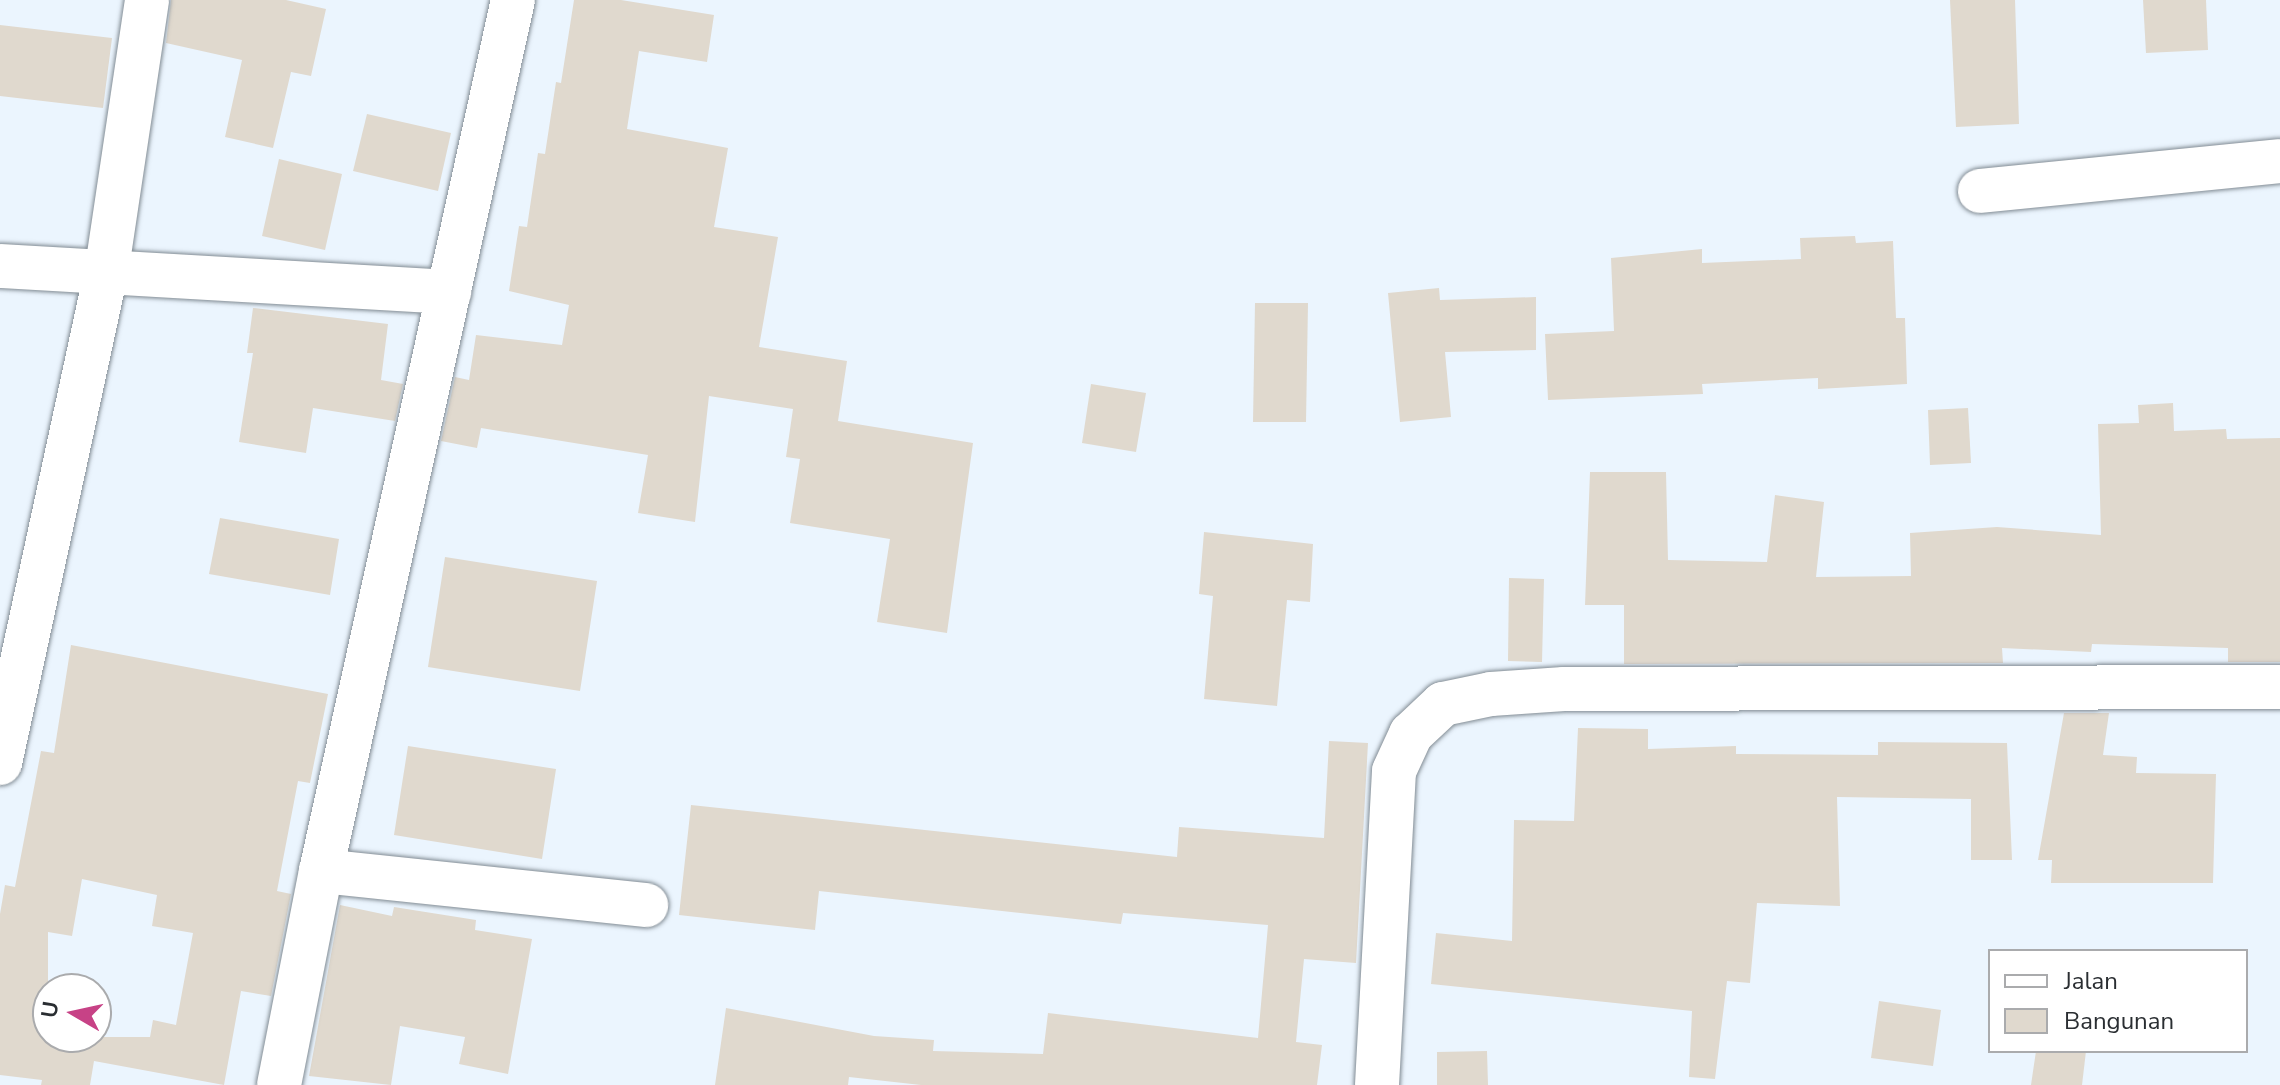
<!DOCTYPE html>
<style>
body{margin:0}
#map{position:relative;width:2280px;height:1085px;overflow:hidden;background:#ebf5fe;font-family:"Nunito Sans",sans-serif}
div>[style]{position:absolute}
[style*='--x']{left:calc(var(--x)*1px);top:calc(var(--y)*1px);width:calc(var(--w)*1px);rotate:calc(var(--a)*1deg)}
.building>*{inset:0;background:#e0d9ce}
.roads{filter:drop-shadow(0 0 2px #828c94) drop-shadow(0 0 2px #828c94)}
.street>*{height:44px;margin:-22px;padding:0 22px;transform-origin:22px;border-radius:22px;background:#fff}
span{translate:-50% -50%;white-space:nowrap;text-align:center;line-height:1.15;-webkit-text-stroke:7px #fff;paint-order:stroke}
.legend{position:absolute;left:1988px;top:949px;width:260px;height:104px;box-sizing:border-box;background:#fff;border:2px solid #aaabad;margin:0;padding:10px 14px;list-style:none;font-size:24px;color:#2a2e32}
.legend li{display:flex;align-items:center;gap:16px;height:40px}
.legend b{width:40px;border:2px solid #aaabad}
.north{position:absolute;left:32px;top:973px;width:80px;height:80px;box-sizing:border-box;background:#fff;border:2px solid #aaabad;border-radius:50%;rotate:279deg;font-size:22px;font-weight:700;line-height:32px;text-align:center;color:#2a2e32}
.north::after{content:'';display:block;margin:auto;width:28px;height:36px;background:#c74286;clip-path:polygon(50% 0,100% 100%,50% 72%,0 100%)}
</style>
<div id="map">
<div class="building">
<i style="clip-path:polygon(171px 0,286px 0,326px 9px,311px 76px,291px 72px,273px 148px,225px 137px,242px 60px,166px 43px)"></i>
<i style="clip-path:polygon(574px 0,621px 0,714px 15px,707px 62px,639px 51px,627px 129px,728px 148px,714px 227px,778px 237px,759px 347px,847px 361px,838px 421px,973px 443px,947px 633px,877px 622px,890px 539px,790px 523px,800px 459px,786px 457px,793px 409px,709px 396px,695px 522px,638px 513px,648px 455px,481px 428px,477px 448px,441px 441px,455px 377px,469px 380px,476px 335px,562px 345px,569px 305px,509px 291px,519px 226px,527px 227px,538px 153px,545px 154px,556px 82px,561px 83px)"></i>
<i style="clip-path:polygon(1950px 0,2015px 0,2019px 124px,1956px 127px)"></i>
<i style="clip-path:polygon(2143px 0,2206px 0,2208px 50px,2146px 53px)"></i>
<i style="clip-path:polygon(0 25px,112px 38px,103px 108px,0 96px)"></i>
<i style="clip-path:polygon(367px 114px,451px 133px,438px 191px,353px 171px)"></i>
<i style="clip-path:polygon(279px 159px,342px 174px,325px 250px,262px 236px)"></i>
<i style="clip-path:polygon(1855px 236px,1856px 243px,1893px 241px,1896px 318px,1905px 318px,1907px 384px,1818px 389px,1818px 378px,1702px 384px,1703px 394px,1548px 400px,1545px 334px,1614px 331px,1611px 258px,1702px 249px,1702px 263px,1801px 259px,1800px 238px)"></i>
<i style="clip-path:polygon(1439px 288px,1440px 300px,1536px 297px,1536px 350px,1445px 352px,1451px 417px,1400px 422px,1388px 293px)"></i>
<i style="clip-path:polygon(1255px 303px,1308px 303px,1306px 422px,1253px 422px)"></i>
<i style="clip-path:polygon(253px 308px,388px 324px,381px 380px,403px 384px,395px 421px,313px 408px,306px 453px,239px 442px,253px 353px,247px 353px)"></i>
<i style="clip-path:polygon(1091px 384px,1146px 393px,1136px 452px,1082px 443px)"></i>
<i style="clip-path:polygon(2173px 403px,2174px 431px,2226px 429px,2227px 439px,2280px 438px,2280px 662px,2228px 662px,2228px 648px,2092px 644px,2091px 652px,2002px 648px,2003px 663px,1624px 664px,1624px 605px,1585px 605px,1590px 472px,1666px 472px,1668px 560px,1767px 562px,1775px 495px,1824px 502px,1816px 577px,1911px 576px,1910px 533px,1997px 527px,2101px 535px,2098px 424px,2139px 423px,2138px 405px)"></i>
<i style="clip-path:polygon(1968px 408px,1971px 463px,1930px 465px,1928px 410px)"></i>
<i style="clip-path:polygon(220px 518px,339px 539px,330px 595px,209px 574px)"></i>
<i style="clip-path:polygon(1204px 532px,1313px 544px,1310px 602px,1287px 600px,1277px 706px,1204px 699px,1213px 596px,1199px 594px)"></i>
<i style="clip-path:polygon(445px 557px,597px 581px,580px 691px,428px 667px)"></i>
<i style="clip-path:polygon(1509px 578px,1544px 579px,1542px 662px,1508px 661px)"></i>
<i style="clip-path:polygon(evenodd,71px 645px,328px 694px,310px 783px,298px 781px,277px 891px,291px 894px,271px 996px,241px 991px,224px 1085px,94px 1061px,90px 1085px,41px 1085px,42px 1080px,0 1075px,0 914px,5px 885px,15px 887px,41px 751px,54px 753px,71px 645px,82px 879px,157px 895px,152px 926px,193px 933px,176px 1025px,153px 1020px,150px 1037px,48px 1037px,48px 932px,72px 936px,82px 879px)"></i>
<i style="clip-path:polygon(2064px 713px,2109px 713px,2103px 755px,2137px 757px,2136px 773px,2216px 774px,2213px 883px,2051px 883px,2052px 860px,2038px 860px)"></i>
<i style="clip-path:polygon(1578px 728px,1648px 729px,1648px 749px,1736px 746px,1736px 754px,1878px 755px,1878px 742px,2007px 743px,2012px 860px,1971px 860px,1971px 799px,1837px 797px,1840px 906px,1757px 903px,1750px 983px,1727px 981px,1715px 1079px,1689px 1077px,1692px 1011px,1431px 984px,1436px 933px,1512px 941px,1514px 820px,1574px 821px)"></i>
<i style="clip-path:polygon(1329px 741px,1368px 743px,1356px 963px,1304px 959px,1296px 1042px,1322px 1045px,1317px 1085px,921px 1085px,849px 1077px,848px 1085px,715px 1085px,726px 1008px,874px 1036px,934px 1040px,933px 1051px,1043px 1054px,1048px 1013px,1258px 1038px,1268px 925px,1123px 913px,1121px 924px,819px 891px,815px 930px,679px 915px,691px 805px,1177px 857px,1179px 827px,1324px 838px)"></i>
<i style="clip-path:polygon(408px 746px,556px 769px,542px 859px,394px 835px)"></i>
<i style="clip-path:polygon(340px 905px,392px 916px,394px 907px,476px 920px,475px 930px,532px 939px,508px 1074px,459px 1064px,465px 1037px,400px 1026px,391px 1085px,309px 1076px)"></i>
<i style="clip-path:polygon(1879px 1001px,1941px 1010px,1933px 1066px,1871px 1058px)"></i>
<i style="clip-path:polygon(1487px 1051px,1488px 1085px,1437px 1085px,1437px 1052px)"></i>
<i style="clip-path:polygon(2036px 1051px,2086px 1051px,2082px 1085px,2031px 1085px)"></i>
</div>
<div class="roads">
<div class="street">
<i style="--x:1980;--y:191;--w:301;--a:-5.7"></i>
<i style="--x:0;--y:266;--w:450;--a:3.3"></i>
<i style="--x:0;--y:763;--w:506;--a:-77.8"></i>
<i style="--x:107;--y:268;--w:271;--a:-81.5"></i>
<i style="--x:321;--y:871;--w:327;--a:6"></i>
<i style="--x:279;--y:1085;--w:218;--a:-78.9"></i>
<i style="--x:321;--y:871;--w:892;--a:-77.57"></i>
<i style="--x:1377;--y:1085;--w:314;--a:-86.9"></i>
<i style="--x:1394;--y:771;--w:41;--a:-65.3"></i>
<i style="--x:1411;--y:734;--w:44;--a:-43.2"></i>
<i style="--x:1443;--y:704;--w:49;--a:-11.8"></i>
<i style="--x:1491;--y:694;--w:73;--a:-3.9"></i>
<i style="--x:1564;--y:689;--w:716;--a:-0.16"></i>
</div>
</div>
<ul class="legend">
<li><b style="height:10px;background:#fff"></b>Jalan</li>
<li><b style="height:22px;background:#e0d9ce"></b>Bangunan</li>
</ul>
<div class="north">U</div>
</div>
